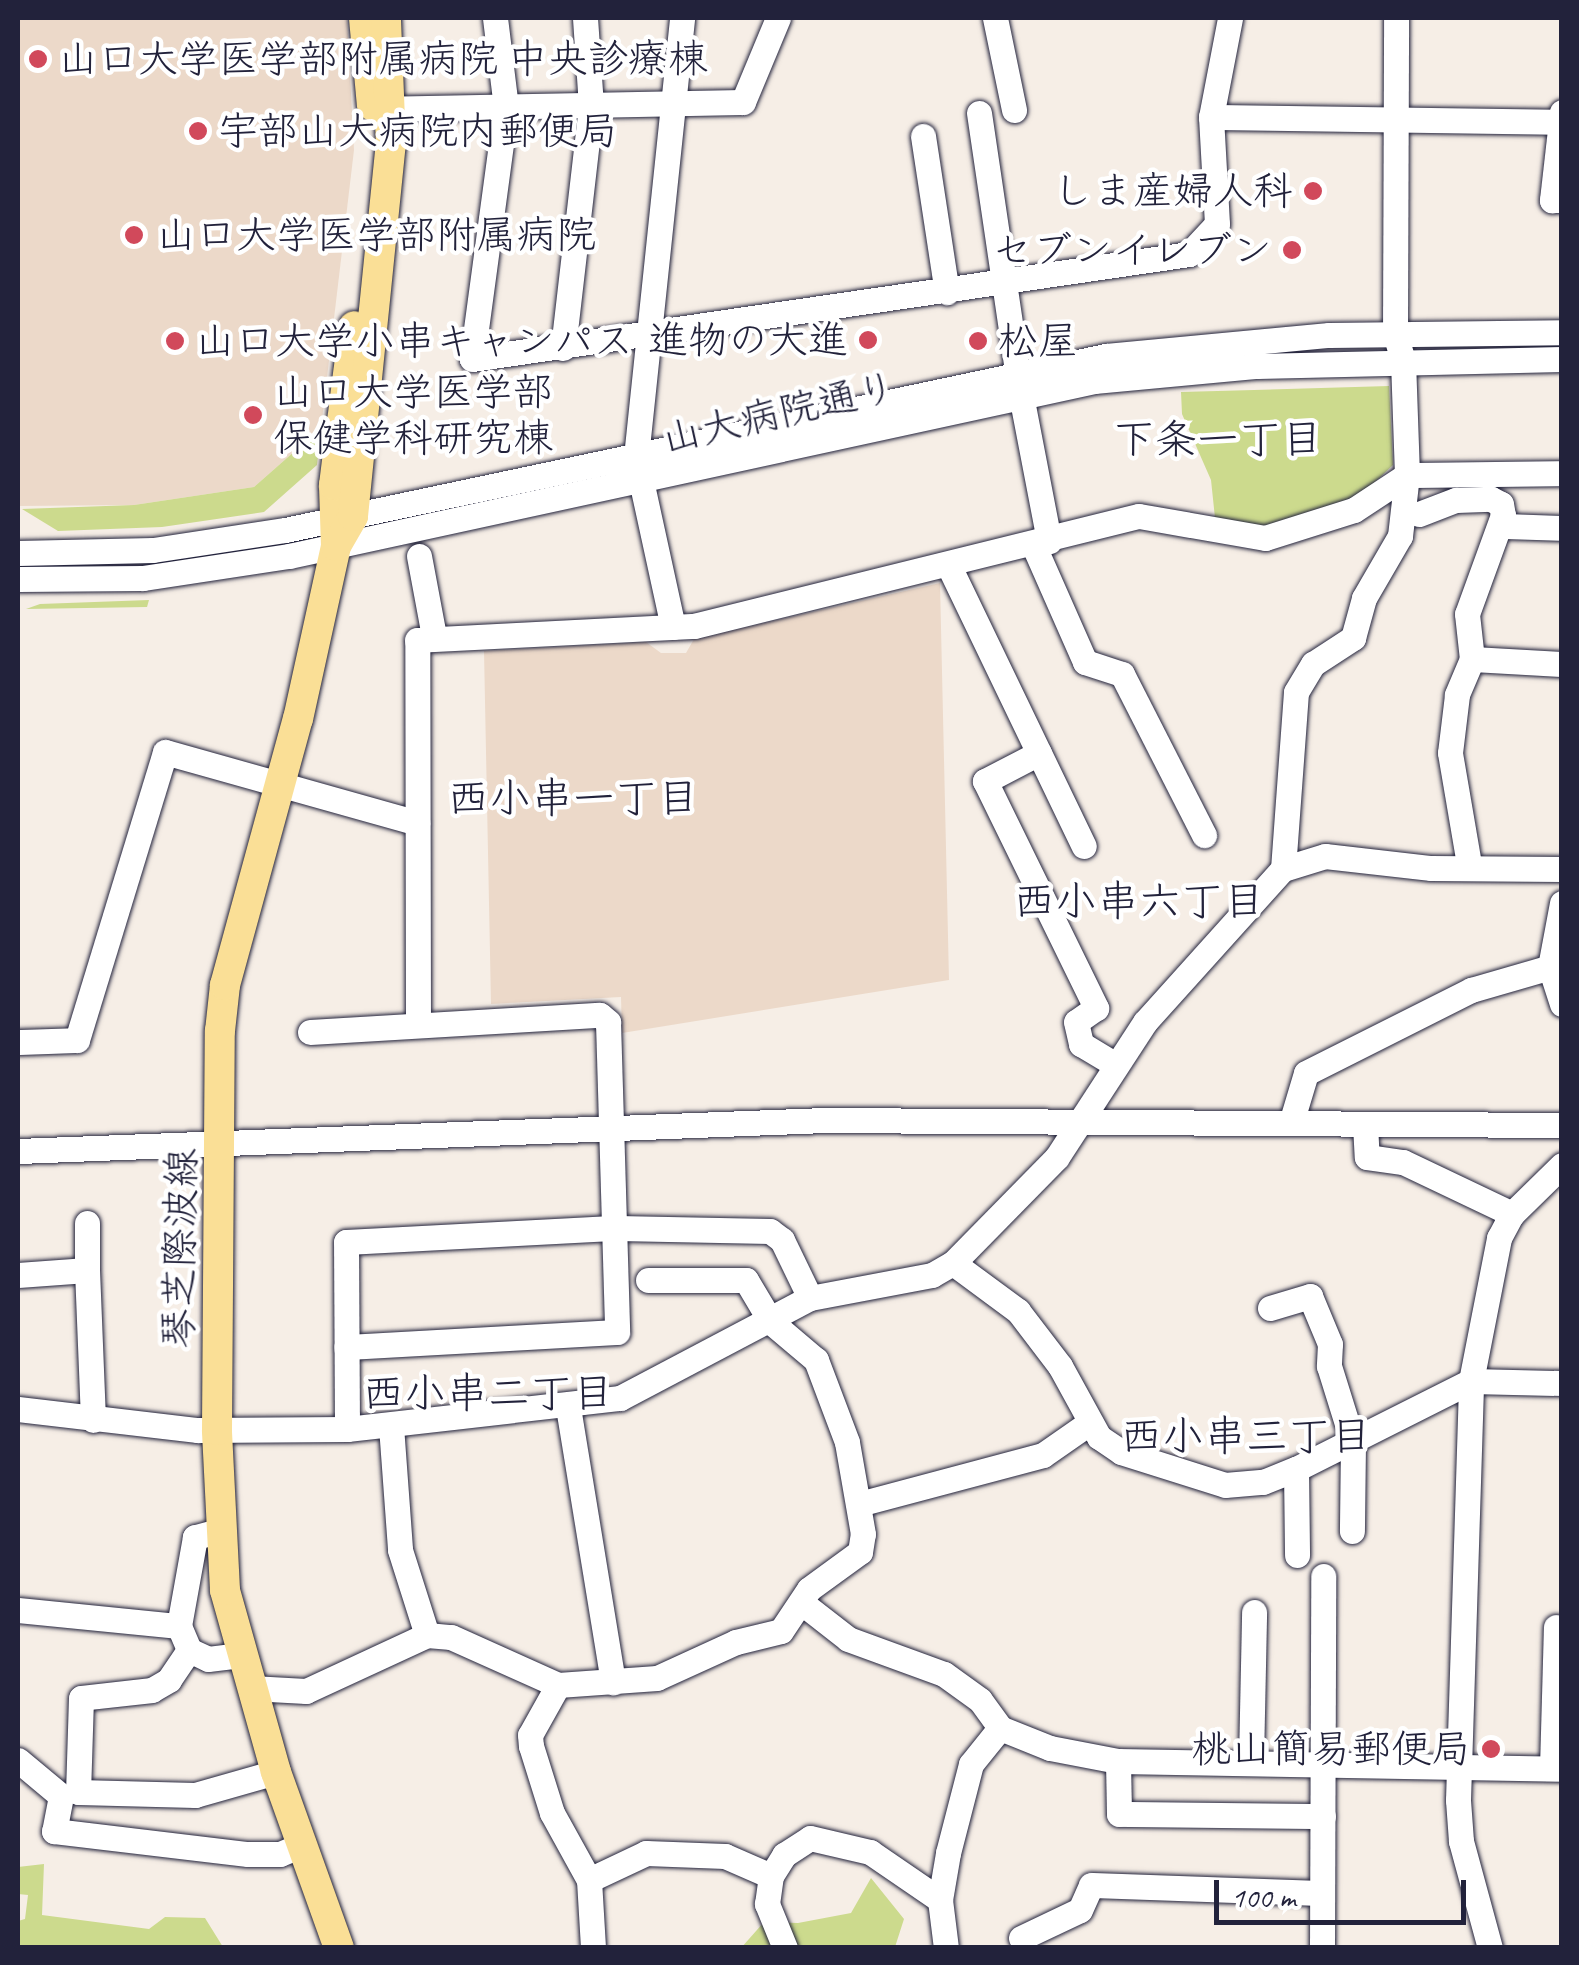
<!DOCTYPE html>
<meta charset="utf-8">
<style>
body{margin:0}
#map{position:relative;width:1579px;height:1965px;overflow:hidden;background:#f6eee6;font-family:Caveat,"Klee One",sans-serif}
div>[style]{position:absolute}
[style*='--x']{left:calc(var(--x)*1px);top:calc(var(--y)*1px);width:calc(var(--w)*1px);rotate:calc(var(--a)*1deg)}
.built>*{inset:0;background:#ecd9c9}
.green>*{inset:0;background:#ccda8d}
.roads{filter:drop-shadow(0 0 2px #22223b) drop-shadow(0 0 2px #22223b)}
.minor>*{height:25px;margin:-12.5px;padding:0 12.5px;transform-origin:12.5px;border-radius:12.5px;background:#fff}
.major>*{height:30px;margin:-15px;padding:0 15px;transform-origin:15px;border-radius:15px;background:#fadf96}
.dots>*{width:28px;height:28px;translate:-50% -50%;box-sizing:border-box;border:5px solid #fff;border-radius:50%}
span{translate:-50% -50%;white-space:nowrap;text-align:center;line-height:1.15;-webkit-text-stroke:9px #fff;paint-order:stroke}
.poi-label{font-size:40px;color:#22223b}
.left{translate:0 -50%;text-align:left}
.right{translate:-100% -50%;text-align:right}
.street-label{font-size:40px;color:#22223b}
.neighbourhood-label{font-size:42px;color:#22223b}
.frame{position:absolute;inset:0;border:20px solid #22223b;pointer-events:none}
.scale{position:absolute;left:1214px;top:1880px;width:252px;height:45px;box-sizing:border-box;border:5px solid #22223b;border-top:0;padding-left:12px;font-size:30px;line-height:35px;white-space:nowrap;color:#22223b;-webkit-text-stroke:8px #fff;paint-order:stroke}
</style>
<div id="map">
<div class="built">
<i style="clip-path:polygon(18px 18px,347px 18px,354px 150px,321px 428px,254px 487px,134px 505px,18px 506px)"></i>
<i style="clip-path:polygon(940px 583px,949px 980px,622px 1033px,621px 997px,491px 1004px,484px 651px,646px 642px,661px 653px,686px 653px,694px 639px)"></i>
</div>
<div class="green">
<i style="clip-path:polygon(1389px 386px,1393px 465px,1354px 502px,1261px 530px,1215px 518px,1211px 480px,1182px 414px,1181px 392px)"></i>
<i style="clip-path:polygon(321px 428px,317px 465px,264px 512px,162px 527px,58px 531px,22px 509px,134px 505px,254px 487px)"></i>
<i style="clip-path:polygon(149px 600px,147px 607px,26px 609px,40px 604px)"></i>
<i style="clip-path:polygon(44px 1864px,42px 1915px,149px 1929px,165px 1917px,205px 1918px,223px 1947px,18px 1947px,18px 1921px,25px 1919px,28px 1895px,18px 1894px,18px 1867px)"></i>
<i style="clip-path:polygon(871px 1878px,904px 1919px,895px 1947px,741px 1948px,764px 1922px,798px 1923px,851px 1913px)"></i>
</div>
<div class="roads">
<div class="minor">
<i style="--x:495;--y:18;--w:90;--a:83"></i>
<i style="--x:506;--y:107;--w:254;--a:97.7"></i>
<i style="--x:472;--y:359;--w:725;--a:-8.33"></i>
<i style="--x:1189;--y:254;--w:41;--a:-47"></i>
<i style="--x:1217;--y:224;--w:107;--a:-93.2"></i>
<i style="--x:1211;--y:117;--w:101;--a:-79.1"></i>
<i style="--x:995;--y:18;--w:94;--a:78.3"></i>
<i style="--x:374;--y:109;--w:369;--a:-1.1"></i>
<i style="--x:743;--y:102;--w:91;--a:-67.4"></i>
<i style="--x:1562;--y:112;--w:89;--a:96.5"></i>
<i style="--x:1552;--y:200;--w:10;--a:0"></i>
<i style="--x:979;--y:113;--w:261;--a:81.6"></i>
<i style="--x:1211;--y:117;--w:350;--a:0.8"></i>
<i style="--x:923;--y:136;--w:158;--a:81.3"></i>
<i style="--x:563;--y:348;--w:244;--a:-83.4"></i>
<i style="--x:591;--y:106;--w:88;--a:-93.9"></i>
<i style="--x:1021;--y:395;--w:149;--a:79.1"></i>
<i style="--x:1419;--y:514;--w:40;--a:-21"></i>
<i style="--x:1456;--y:500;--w:35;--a:-2"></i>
<i style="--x:1491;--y:499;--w:11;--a:27"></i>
<i style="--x:1501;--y:504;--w:11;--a:80"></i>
<i style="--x:1503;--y:515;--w:105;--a:110"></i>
<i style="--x:1467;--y:614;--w:45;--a:83.7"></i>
<i style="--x:1472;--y:659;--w:39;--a:113"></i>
<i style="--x:1457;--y:695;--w:58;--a:96.9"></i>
<i style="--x:1450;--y:753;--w:113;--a:80.3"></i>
<i style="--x:1503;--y:526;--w:59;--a:1.9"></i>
<i style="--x:1033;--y:544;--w:129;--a:66.2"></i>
<i style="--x:1085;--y:662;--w:39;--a:18"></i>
<i style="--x:1122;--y:674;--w:181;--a:63"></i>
<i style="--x:18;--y:553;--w:135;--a:-1.3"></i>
<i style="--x:153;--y:550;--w:134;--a:-8.6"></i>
<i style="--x:285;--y:530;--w:839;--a:-11.97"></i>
<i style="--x:1106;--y:356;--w:224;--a:-5.4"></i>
<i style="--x:1329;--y:335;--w:233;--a:-0.7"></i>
<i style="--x:419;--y:556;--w:81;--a:79.4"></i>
<i style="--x:948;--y:564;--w:313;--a:64.3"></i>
<i style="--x:18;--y:579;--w:125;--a:-0.5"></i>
<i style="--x:143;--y:578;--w:148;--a:-8.6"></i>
<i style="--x:289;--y:556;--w:824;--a:-12.26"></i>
<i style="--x:1094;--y:381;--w:164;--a:-5.3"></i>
<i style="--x:1257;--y:366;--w:305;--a:-1.3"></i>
<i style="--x:673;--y:627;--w:174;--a:-102.3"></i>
<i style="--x:636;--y:457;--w:441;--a:-84"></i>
<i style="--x:1472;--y:659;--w:90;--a:3.2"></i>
<i style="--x:1039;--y:753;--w:61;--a:152.6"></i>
<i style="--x:985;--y:781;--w:253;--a:63.9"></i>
<i style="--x:1096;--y:1008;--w:24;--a:145"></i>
<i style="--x:1076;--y:1022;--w:23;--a:77"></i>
<i style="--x:1081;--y:1044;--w:41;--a:31"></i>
<i style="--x:1283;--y:869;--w:177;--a:-85.8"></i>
<i style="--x:1296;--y:692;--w:33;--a:-59"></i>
<i style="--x:1313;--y:664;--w:48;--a:-33"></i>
<i style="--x:1353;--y:638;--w:41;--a:-74.6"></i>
<i style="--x:1364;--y:598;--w:72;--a:-59.9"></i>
<i style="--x:1400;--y:536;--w:61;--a:-83.5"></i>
<i style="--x:1407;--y:475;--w:155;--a:-0.7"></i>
<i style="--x:1562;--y:903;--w:65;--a:100.6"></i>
<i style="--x:1550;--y:967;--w:39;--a:72"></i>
<i style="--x:418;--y:1024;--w:384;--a:-90.1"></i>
<i style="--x:417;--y:640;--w:277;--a:-2.9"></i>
<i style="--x:694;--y:626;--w:458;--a:-13.9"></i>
<i style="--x:1139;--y:516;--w:128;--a:9.9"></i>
<i style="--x:1265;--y:538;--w:93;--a:-17.5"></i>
<i style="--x:1354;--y:510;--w:64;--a:-33.4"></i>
<i style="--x:1407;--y:475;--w:114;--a:-92"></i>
<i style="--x:1403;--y:361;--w:29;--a:-106"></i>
<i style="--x:1395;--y:333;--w:315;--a:-89.8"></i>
<i style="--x:310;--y:1032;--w:290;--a:-3.4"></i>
<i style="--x:600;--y:1015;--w:11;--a:41"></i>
<i style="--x:608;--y:1022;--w:310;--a:88.3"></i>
<i style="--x:617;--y:1332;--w:271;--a:176.8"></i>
<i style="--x:18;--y:1042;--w:59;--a:-1.9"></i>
<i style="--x:77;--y:1040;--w:301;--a:-73"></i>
<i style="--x:165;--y:752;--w:262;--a:15.7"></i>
<i style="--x:1291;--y:1123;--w:52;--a:-73.3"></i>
<i style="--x:1306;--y:1073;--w:185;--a:-26.7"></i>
<i style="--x:1471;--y:990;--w:82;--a:-16.2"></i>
<i style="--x:1365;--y:1124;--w:33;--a:87"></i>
<i style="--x:1367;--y:1157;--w:36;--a:8"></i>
<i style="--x:1403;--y:1162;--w:121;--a:25.5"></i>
<i style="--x:18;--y:1151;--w:809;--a:-2.2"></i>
<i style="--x:826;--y:1120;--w:736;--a:0.39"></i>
<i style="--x:87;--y:1223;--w:47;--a:90"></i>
<i style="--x:953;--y:1263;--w:81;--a:36.4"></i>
<i style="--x:1018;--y:1311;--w:69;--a:52.6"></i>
<i style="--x:1060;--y:1366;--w:81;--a:61.2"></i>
<i style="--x:1099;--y:1437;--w:27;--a:34"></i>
<i style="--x:1121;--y:1452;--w:109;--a:17.6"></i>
<i style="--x:1225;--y:1485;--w:38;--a:-5"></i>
<i style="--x:1263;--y:1482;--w:35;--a:-22"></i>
<i style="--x:1296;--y:1469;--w:196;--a:-26.7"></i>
<i style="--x:1471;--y:1381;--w:91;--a:1.3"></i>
<i style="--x:18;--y:1275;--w:69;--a:-4.1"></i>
<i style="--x:87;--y:1270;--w:150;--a:87.7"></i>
<i style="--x:1270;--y:1308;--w:42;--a:-16.7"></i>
<i style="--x:1310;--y:1296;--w:52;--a:67.4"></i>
<i style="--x:1330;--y:1344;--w:22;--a:93"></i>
<i style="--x:1329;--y:1366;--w:81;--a:72.7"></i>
<i style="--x:1353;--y:1443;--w:88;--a:90.7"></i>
<i style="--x:568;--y:1407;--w:279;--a:80.7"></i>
<i style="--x:18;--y:1409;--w:181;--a:6.7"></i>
<i style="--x:198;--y:1430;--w:149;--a:-0.4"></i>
<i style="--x:347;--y:1429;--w:275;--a:-6.5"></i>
<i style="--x:620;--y:1398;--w:215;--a:-27.8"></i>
<i style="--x:810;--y:1298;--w:124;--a:-10.7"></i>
<i style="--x:932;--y:1275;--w:24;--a:-30"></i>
<i style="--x:953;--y:1263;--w:148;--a:-45.5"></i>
<i style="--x:1057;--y:1157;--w:161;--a:-56.9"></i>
<i style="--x:1145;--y:1022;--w:206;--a:-48"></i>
<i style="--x:1283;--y:869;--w:44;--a:-17.2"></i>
<i style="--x:1325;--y:856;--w:107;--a:6.5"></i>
<i style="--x:1431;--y:868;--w:131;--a:0.4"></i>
<i style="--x:391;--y:1426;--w:124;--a:85.8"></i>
<i style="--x:400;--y:1550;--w:89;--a:72.4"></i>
<i style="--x:347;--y:1429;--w:187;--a:-90.3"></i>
<i style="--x:346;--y:1242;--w:271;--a:-3"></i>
<i style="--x:617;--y:1228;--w:153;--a:1.1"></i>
<i style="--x:770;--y:1231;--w:15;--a:37"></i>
<i style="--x:782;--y:1240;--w:64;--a:64.2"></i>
<i style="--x:1296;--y:1469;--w:86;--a:89.3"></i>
<i style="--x:859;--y:1504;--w:190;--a:-14.9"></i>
<i style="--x:1043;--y:1455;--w:56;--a:-34.8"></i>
<i style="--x:218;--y:1531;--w:24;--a:165"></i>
<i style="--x:195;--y:1537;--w:90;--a:100.2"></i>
<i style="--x:179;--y:1626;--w:26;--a:67"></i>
<i style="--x:189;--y:1650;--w:21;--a:25"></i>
<i style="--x:208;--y:1659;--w:33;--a:-7"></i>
<i style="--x:802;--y:1603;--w:58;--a:38"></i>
<i style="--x:848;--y:1639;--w:102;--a:20"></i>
<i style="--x:944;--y:1674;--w:44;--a:35.8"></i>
<i style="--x:980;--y:1700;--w:34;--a:54"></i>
<i style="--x:1000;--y:1728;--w:54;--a:21.8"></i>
<i style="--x:1050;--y:1748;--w:69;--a:10.8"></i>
<i style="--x:1118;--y:1761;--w:444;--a:1"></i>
<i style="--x:18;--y:1610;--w:162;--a:5.7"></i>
<i style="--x:189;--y:1650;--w:36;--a:124"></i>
<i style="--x:169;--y:1680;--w:20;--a:150"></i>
<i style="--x:152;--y:1690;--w:71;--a:173.6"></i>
<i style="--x:81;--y:1698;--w:94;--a:91.8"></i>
<i style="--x:78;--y:1792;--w:117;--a:1.5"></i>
<i style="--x:195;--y:1795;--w:84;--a:-15.9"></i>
<i style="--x:558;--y:1685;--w:57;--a:119.2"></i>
<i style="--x:530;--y:1735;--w:11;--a:85"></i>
<i style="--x:531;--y:1746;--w:70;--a:72.6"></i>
<i style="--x:552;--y:1813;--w:77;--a:61.1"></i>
<i style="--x:589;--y:1880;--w:68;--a:86.6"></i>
<i style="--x:251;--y:1688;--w:55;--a:3.1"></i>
<i style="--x:306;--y:1691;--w:133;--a:-24.8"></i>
<i style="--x:427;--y:1635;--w:24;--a:5"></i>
<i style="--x:451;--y:1637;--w:117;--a:24.2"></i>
<i style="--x:558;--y:1685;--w:99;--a:-4"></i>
<i style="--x:657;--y:1678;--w:87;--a:-24.5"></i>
<i style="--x:736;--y:1642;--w:46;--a:-13.7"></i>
<i style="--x:781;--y:1631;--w:50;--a:-56.3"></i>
<i style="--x:809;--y:1589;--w:63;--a:-36"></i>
<i style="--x:860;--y:1552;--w:18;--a:-81"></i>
<i style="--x:863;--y:1534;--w:93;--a:-99.9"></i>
<i style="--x:847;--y:1442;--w:88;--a:-110.7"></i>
<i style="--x:816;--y:1360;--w:59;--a:-139.8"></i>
<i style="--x:771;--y:1322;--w:49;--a:-120.8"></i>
<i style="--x:746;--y:1280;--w:98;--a:180"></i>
<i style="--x:18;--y:1760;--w:56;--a:39.9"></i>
<i style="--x:61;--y:1796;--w:36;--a:101"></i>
<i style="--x:54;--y:1831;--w:195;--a:6.8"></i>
<i style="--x:248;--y:1854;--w:32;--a:0"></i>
<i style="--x:280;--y:1854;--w:23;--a:-23"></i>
<i style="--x:1118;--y:1761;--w:53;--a:88.9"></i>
<i style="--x:1119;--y:1814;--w:204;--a:0.6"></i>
<i style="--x:1251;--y:1761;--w:149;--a:-88.8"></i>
<i style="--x:1552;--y:1768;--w:141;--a:-88.4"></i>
<i style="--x:589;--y:1880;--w:63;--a:-25.3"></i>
<i style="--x:646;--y:1853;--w:79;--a:2.2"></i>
<i style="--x:725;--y:1856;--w:50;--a:23.5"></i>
<i style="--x:1021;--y:1938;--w:65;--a:-25.4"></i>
<i style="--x:1080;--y:1910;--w:27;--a:-66"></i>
<i style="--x:1091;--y:1885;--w:231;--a:2"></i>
<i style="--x:785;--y:1948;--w:48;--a:-112.2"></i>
<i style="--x:767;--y:1904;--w:28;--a:-82"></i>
<i style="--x:771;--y:1876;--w:25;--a:-58"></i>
<i style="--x:784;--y:1855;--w:31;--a:-33"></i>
<i style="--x:810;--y:1838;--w:62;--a:13.1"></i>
<i style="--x:870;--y:1852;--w:85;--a:34.4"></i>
<i style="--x:946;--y:1948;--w:48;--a:-97.1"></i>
<i style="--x:940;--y:1900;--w:48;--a:-80.3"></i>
<i style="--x:948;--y:1853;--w:92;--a:-75.5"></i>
<i style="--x:971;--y:1764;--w:46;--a:-51.1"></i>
<i style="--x:1322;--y:1948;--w:372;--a:-89.8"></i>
<i style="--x:1490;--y:1948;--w:111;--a:-105.2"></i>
<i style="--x:1461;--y:1841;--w:41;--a:-94.2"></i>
<i style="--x:1458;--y:1800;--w:419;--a:-88.2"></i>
<i style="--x:1471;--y:1381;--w:146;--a:-78.9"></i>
<i style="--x:1499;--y:1238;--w:27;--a:-62"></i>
<i style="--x:1512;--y:1214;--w:70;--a:-44.4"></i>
</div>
<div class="major">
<i style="--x:364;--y:18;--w:88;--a:84.8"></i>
<i style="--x:336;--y:546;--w:61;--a:-91.9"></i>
<i style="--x:334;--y:485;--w:160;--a:-82.8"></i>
<i style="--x:339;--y:1948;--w:187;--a:-109.7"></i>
<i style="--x:276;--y:1772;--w:189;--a:-105.7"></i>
<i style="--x:225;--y:1590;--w:160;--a:-92.9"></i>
<i style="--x:217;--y:1430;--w:399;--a:-89.6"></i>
<i style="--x:220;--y:1031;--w:46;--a:-83.8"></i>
<i style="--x:225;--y:985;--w:276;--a:-74.7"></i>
<i style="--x:298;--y:719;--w:177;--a:-77.6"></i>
<i style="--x:336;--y:546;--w:34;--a:-60"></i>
<i style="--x:353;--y:516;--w:373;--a:-84.2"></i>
<i style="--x:391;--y:145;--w:127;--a:-92.3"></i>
</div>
</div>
<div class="dots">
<i style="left:38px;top:59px;background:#d1495b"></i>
<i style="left:198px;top:131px;background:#d1495b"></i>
<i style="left:1313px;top:191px;background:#d1495b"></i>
<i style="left:134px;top:235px;background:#d1495b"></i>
<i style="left:1292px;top:250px;background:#d1495b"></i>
<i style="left:868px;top:340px;background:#d1495b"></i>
<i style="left:175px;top:341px;background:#d1495b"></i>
<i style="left:978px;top:341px;background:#d1495b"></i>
<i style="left:253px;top:415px;background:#d1495b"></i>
<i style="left:1491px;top:1749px;background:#d1495b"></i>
</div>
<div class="poi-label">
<span class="left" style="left:58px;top:59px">山口大学医学部附属病院 中央診療棟</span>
<span class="left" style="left:218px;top:131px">宇部山大病院内郵便局</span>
<span class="right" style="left:1293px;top:191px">しま産婦人科</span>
<span class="left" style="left:156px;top:235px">山口大学医学部附属病院</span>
<span class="right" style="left:1272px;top:250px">セブンイレブン</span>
<span class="right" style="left:848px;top:340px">進物の大進</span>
<span class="left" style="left:195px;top:341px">山口大学小串キャンパス</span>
<span class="left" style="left:998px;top:341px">松屋</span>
<span class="left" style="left:273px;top:415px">山口大学医学部<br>保健学科研究棟</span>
<span class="right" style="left:1471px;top:1749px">桃山簡易郵便局</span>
</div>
<div class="street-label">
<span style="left:779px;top:413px;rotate:-13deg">山大病院通り</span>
<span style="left:180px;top:1248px;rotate:-89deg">琴芝際波線</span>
</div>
<div class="neighbourhood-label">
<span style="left:1218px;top:440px">下条一丁目</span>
<span style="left:573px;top:799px">西小串一丁目</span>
<span style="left:1139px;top:902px">西小串六丁目</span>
<span style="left:488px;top:1394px">西小串二丁目</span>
<span style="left:1246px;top:1437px">西小串三丁目</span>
</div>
<div class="frame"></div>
<div class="scale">100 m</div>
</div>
